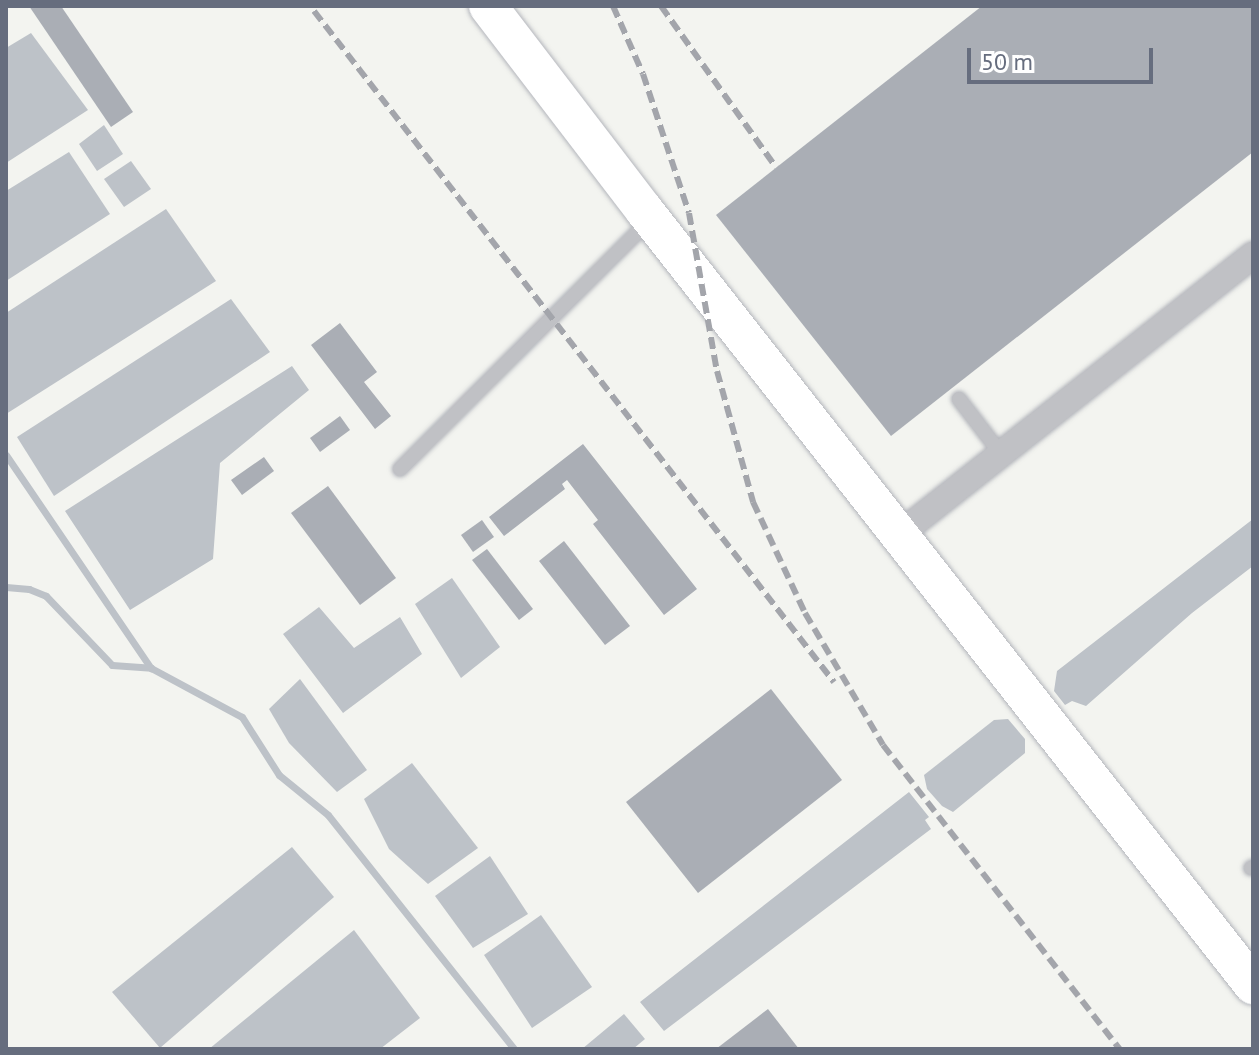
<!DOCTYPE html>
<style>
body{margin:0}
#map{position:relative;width:1259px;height:1055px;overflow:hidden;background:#f3f4f0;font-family:"PT Sans",sans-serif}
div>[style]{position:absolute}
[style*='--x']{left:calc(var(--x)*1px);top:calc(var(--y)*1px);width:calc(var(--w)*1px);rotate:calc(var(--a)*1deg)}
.water>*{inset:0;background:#bdc2c8}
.stream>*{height:7px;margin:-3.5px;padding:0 3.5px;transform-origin:3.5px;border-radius:3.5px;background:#bdc2c8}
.building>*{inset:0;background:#aaaeb5}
.roads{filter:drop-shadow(0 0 2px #b4b6bc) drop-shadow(0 0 2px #b4b6bc)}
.lane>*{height:14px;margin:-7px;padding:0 7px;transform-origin:7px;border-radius:7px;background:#c0c1c5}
.street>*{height:26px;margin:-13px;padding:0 13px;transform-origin:13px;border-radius:13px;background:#c0c1c5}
.secondary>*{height:38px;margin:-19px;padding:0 19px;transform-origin:19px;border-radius:19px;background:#fff}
.rail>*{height:6px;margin-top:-3px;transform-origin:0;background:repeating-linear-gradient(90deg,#a3a5ab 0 12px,transparent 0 18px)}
span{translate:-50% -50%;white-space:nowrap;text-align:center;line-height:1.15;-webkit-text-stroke:8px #fff;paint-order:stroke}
.frame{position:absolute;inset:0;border:8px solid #666d7e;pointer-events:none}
.scale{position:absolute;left:967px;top:48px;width:186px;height:36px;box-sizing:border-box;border:4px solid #666d7e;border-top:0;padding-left:10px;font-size:24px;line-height:28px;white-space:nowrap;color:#666d7e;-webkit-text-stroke:6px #fff;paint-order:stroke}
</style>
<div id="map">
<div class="water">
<i style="clip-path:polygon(31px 33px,88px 110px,6px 163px,6px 48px)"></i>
<i style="clip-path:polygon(104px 125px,123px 154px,97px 171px,79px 144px)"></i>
<i style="clip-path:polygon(69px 152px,110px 214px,6px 281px,6px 191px)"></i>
<i style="clip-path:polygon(131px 161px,151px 189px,124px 207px,104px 179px)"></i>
<i style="clip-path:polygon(166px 209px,216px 281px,6px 414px,6px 313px)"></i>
<i style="clip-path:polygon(231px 299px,270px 352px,54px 496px,17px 437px)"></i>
<i style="clip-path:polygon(292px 366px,309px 390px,220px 463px,213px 559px,130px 610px,65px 511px)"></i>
<i style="clip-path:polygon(1253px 519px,1253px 566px,1192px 613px,1086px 706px,1072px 701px,1065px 705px,1054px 691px,1057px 671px)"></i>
<i style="clip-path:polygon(452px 578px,500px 647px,461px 678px,415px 604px)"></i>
<i style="clip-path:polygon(319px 607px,354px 648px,400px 617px,422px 654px,343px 713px,283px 634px)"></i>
<i style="clip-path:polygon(300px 679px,367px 770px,337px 792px,289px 743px,269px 709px)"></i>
<i style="clip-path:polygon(1008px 719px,1025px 739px,1025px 753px,953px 812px,942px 806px,927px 789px,924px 775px,994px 720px)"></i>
<i style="clip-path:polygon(412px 763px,478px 848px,428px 884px,389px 849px,364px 799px)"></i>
<i style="clip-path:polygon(909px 792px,929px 817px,925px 820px,931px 829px,664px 1031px,640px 1002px)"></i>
<i style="clip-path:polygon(292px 847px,334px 897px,160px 1048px,112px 992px)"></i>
<i style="clip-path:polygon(490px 856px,528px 914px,473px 948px,435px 896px)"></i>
<i style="clip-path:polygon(541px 915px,592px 987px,532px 1028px,484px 955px)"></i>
<i style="clip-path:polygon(354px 930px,420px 1018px,380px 1049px,209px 1049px)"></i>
<i style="clip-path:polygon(624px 1014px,645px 1039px,633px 1049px,582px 1049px)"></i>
</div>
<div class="stream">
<i style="--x:6;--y:455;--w:258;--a:55.8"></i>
<i style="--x:6;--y:587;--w:23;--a:5"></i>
<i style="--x:29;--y:589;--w:18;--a:22"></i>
<i style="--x:46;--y:596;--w:95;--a:46.3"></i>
<i style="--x:112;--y:665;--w:39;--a:4"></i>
<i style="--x:151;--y:668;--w:103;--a:28.3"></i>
<i style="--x:242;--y:717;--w:69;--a:57.5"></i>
<i style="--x:279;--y:775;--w:63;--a:39.2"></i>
<i style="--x:328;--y:815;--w:299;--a:51.5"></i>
</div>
<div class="building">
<i style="clip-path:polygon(29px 6px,61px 6px,133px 112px,111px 127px)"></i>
<i style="clip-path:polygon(982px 6px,1253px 6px,1253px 152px,891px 436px,716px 215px)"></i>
<i style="clip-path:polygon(340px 323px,377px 372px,364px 382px,391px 416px,375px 429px,311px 345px)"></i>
<i style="clip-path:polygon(340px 416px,350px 430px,320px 452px,310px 438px)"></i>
<i style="clip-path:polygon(583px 444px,697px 589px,664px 615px,593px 524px,598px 520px,567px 480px,562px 484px,565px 489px,504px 536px,489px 517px)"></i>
<i style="clip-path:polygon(264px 457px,274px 471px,242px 495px,231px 480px)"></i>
<i style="clip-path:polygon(328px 486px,396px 578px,360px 605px,291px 513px)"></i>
<i style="clip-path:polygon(482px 520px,494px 537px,473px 552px,461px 535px)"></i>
<i style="clip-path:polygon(564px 541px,630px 626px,605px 645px,539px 561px)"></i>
<i style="clip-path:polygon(487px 549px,533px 609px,519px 620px,472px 560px)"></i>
<i style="clip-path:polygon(771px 689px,842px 780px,698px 893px,626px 802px)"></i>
<i style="clip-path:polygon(768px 1009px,799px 1049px,716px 1049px)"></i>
</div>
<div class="roads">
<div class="lane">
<i style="--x:959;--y:399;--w:69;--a:52.6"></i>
<i style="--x:400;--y:469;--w:351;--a:-44.9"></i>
<i style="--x:1251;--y:868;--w:2;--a:-27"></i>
</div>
<div class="street">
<i style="--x:901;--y:533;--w:449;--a:-38.3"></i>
</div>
<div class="secondary">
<i style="--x:488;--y:6;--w:257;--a:52.6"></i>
<i style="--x:644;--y:210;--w:986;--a:51.84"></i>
</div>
</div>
<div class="rail">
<i style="--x:613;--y:6;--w:74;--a:66.2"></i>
<i style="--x:643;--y:74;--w:146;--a:71.7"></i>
<i style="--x:689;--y:213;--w:160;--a:80"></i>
<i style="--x:717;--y:371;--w:136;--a:74.6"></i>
<i style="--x:753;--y:502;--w:123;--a:64.9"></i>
<i style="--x:805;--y:613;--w:153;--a:59.4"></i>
<i style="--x:883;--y:745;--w:385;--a:52.1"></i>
<i style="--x:661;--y:6;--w:198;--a:54.5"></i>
<i style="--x:314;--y:11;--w:849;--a:52.23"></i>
</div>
<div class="frame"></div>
<div class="scale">50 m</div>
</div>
